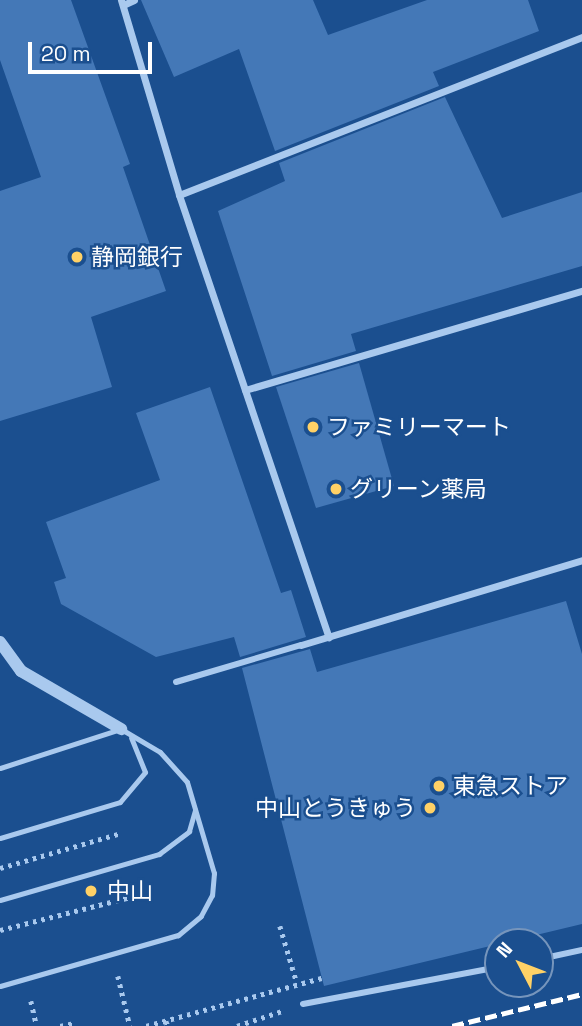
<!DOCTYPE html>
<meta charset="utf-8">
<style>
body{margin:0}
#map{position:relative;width:582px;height:1026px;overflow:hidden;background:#1b4f8f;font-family:"Space Grotesk","Noto Sans JP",sans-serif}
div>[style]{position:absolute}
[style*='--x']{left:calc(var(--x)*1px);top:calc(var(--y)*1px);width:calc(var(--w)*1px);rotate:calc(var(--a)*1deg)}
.building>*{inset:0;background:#4478b7}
.path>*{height:4.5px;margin-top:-2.25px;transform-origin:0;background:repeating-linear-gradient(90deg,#a9c9ee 0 3.5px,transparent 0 8.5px)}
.service>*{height:5px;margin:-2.5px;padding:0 2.5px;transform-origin:2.5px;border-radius:2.5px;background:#a9c9ee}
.pedestrian>*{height:6px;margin:-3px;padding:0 3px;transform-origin:3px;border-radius:3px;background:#a9c9ee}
.minor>*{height:7px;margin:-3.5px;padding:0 3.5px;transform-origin:3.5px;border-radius:3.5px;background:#a9c9ee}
.tertiary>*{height:12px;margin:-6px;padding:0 6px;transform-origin:6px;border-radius:6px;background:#a9c9ee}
.rail>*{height:5px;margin-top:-2.5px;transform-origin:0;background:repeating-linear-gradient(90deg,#fff 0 12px,transparent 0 17px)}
.path-bridge>*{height:4.5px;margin-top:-2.25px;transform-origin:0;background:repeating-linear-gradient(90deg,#a9c9ee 0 3.5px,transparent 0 8.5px)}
.dots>*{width:19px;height:19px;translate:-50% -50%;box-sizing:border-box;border:4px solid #1b4f8f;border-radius:50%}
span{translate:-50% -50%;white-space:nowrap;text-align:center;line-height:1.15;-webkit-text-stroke:5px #1b4f8f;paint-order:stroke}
.poi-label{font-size:23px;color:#fff}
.left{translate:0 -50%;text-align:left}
.right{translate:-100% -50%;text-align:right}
.north{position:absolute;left:484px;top:928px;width:70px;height:70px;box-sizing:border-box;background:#1b4f8f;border:2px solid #7695bc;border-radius:50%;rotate:312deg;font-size:19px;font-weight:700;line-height:28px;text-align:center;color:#fff}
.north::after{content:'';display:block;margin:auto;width:24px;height:32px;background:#ffd166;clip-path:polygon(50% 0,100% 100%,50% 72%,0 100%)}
.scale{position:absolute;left:28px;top:42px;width:124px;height:32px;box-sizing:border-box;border:4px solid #fff;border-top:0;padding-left:9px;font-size:21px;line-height:24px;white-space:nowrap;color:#fff;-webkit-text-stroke:5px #1b4f8f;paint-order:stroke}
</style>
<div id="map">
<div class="building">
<i style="clip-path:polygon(0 0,71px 0,130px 164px,123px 167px,166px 291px,91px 317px,112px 387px,0 421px,0 191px,41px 177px,0 60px)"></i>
<i style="clip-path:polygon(141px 0,313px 0,328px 35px,427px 0,528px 0,539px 31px,433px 72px,439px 86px,275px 151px,239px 49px,174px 77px)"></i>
<i style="clip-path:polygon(445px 97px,502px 218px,582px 192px,582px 266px,351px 334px,356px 351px,272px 376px,218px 211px,285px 181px,279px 163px)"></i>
<i style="clip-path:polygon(359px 363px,394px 486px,316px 508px,276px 387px)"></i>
<i style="clip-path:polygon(210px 387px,281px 593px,291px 590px,306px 637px,240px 657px,234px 637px,156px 657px,61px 604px,54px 582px,66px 578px,46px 522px,160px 480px,136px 413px)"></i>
<i style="clip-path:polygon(566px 601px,582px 654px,582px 924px,324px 986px,242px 668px,310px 649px,317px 672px)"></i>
</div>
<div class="path">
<i style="--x:0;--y:868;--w:123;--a:-16.1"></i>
<i style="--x:280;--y:926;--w:59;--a:73.4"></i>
<i style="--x:0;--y:930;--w:155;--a:-14.2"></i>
<i style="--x:118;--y:976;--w:51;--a:76.5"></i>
<i style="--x:31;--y:1001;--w:26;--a:77"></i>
<i style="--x:166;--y:1021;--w:5;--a:68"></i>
<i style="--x:60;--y:1026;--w:14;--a:-12"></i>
<i style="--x:237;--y:1026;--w:47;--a:-18.4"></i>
</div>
<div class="service">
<i style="--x:0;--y:768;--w:127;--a:-17.9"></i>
<i style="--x:121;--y:729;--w:45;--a:30.5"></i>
<i style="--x:160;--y:752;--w:40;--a:48"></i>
<i style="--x:187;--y:782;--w:95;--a:73.5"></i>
<i style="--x:214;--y:873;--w:22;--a:95"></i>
<i style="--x:212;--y:895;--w:24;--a:118"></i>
<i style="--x:201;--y:916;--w:30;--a:140"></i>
<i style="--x:178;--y:935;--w:185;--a:164"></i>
<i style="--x:0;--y:838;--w:125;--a:-16.7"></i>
<i style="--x:120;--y:802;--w:39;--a:-50"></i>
<i style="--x:145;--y:772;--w:37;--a:-112"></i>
<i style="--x:0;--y:900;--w:166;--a:-16.1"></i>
<i style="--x:159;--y:854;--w:38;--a:-37"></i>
<i style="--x:189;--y:831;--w:22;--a:-74"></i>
</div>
<div class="pedestrian">
<i style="--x:176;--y:682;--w:130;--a:-16.5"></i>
<i style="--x:540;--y:959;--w:43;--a:-12.1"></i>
<i style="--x:303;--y:1004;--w:198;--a:-10.7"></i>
</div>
<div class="minor">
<i style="--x:121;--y:0;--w:203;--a:73.4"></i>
<i style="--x:179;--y:195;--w:467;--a:71.3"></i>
<i style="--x:123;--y:5;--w:12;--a:-24"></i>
<i style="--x:179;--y:195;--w:433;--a:-21.4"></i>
<i style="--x:245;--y:390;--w:351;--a:-16.4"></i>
<i style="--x:301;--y:645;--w:294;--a:-16.8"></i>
</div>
<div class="tertiary">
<i style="--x:0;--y:642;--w:36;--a:54"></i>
<i style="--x:21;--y:671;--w:116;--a:30.1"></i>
</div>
<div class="rail">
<i style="--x:452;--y:1026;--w:134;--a:-13.8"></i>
</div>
<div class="path-bridge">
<i style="--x:146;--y:1026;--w:182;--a:-15.3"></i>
</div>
<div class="dots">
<i style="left:77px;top:257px;background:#ffd166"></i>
<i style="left:313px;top:427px;background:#ffd166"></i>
<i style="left:336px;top:489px;background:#ffd166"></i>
<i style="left:439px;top:786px;background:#ffd166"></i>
<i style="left:430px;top:808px;background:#ffd166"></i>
<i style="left:91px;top:891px;background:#ffd166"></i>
</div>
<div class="poi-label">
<span class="left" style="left:91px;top:257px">静岡銀行</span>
<span class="left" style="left:327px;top:427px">ファミリーマート</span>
<span class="left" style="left:350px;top:489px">グリーン薬局</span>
<span class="left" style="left:453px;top:786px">東急ストア</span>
<span class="right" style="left:416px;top:808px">中山とうきゅう</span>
<span class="left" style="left:107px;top:891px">中山</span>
</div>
<div class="north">N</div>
<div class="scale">20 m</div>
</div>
